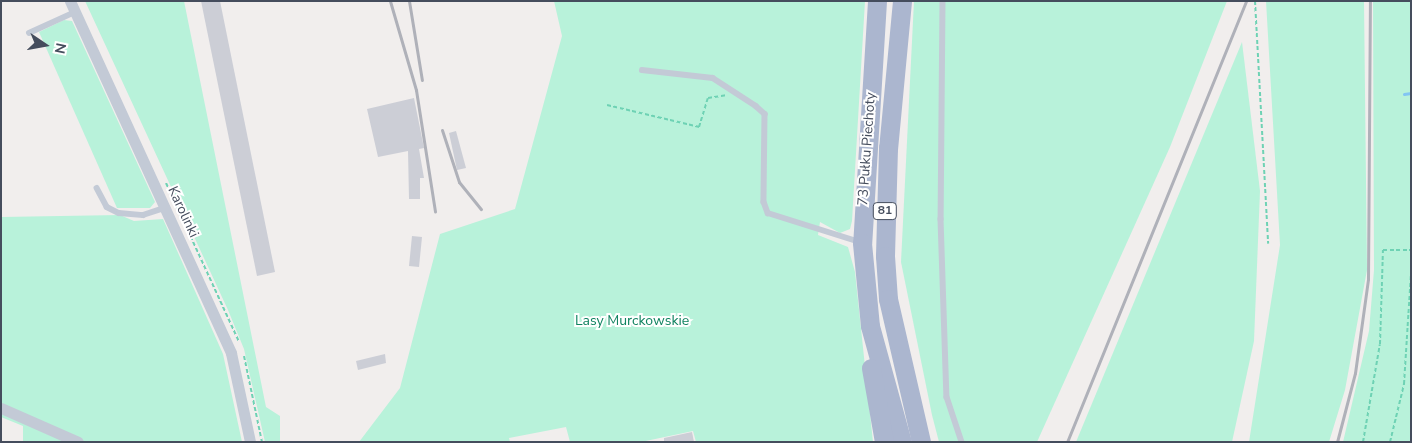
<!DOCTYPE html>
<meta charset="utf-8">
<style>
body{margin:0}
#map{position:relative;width:1412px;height:443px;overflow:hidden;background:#f1eeed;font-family:"Nunito Sans",sans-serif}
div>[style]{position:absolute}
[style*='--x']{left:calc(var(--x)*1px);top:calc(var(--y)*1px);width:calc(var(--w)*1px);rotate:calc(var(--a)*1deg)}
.green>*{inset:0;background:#b8f2da}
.stream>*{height:3px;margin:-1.5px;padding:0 1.5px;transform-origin:1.5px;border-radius:1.5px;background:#82c5f2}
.building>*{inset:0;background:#ccced6}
.path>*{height:2px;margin-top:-1px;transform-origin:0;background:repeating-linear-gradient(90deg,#6ed2b4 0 4px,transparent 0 6.5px)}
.lane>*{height:5.5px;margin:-2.75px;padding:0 2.75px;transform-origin:2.75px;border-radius:2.75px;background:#c3cad6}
.street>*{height:11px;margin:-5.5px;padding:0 5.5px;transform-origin:5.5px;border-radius:5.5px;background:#c3cad6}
.primary>*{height:19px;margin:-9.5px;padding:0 9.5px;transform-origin:9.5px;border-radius:9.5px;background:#abb6cf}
.rail>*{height:3px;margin:-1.5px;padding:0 1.5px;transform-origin:1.5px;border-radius:1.5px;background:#afb1b9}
span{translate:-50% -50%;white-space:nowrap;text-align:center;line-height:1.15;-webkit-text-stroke:4px #fff;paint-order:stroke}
.shield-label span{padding:1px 4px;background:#fff;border:1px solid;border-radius:4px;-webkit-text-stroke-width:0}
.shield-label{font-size:12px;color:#454d5d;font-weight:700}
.street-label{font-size:14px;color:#454d5d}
.park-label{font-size:14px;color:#108360}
.frame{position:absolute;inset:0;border:2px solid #454d5d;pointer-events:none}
.north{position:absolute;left:20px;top:20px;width:50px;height:50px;-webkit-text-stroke:4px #fff;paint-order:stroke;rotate:102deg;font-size:14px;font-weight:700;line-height:20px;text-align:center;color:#454d5d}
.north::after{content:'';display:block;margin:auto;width:18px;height:22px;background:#454d5d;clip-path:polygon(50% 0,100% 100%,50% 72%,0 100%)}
</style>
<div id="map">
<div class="green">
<i style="clip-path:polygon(85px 1px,184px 1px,266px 407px,280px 416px,280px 442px,265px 442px,244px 349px,228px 310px)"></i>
<i style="clip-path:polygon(554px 1px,865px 1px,852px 221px,850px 229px,840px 233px,820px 222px,818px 235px,848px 247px,855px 272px,873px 442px,696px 442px,693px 431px,641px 442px,570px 442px,566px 427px,509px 438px,510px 442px,359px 442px,400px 388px,440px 234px,515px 209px,562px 36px)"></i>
<i style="clip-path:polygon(914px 1px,1227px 1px,1170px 147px,1037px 442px,939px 442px,932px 415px,901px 262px)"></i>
<i style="clip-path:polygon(1266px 1px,1364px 1px,1367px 270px,1345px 390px,1329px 442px,1249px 442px,1280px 245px)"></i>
<i style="clip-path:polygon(1373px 1px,1411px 1px,1411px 442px,1343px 442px,1369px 331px,1374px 270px)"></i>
<i style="clip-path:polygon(64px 20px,72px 21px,155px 202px,150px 208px,117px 208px,39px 32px)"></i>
<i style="clip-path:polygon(1242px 42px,1260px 191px,1254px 341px,1232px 442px,1076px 442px)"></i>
<i style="clip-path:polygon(120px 215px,134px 221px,163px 219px,223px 354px,242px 442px,23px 442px,23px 426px,1px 417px,1px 217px)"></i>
</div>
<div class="stream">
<i style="--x:1404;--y:94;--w:7;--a:-8"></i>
</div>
<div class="building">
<i style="clip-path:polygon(201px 1px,220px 1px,275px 272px,257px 276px)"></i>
<i style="clip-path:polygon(414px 98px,424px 148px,419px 149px,424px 178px,420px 178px,420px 199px,409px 199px,408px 151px,378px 157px,367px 109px)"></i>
<i style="clip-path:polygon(456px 131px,466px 168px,457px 170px,449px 133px)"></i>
<i style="clip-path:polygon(412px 236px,422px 237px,419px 267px,409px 266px)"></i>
<i style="clip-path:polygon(385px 354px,386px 363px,358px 370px,356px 361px)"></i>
<i style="clip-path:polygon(692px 432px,694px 442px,664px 442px,664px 438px)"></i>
</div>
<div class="path">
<i style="--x:1255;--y:1;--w:243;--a:86.9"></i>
<i style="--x:607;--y:105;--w:95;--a:13.4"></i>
<i style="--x:699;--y:127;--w:30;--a:-73"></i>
<i style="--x:708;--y:98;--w:18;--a:-9"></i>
<i style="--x:166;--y:183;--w:175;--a:65.3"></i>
<i style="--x:244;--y:356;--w:88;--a:78.2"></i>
<i style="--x:1363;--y:442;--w:99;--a:-80.2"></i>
<i style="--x:1380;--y:344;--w:94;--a:-88.2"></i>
<i style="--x:1383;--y:250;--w:28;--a:0"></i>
<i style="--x:1390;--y:442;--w:60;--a:-76.4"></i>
<i style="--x:1404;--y:384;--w:111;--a:-86.4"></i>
</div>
<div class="lane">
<i style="--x:943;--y:1;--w:218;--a:90.5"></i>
<i style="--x:941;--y:219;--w:178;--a:88.1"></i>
<i style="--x:947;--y:397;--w:47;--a:71.6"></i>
<i style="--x:29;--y:33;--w:51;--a:-24.5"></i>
<i style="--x:642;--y:70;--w:71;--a:6.4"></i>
<i style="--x:713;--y:78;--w:51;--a:33.1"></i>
<i style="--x:756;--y:106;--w:12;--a:42"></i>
<i style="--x:765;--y:114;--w:88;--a:90.7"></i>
<i style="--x:764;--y:202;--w:12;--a:70"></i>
<i style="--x:768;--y:213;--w:96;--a:17.5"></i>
<i style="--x:97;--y:188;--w:21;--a:62"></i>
<i style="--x:107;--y:207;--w:13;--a:27"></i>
<i style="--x:119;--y:213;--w:24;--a:5"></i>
<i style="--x:143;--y:215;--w:23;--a:-18"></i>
</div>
<div class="street">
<i style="--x:70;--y:1;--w:387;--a:65.4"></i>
<i style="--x:231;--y:353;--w:91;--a:77.9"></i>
<i style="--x:1;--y:408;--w:84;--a:23.8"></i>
</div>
<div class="primary">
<i style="--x:877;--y:1;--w:242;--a:93.5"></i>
<i style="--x:862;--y:243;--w:83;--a:84.5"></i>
<i style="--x:870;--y:326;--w:120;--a:74.6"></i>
<i style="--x:902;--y:1;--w:148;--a:95.4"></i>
<i style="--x:888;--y:148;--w:108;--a:91.6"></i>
<i style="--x:885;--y:256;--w:43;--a:86"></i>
<i style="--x:888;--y:299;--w:147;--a:77"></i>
<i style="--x:871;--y:368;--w:75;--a:80"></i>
</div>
<div class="rail">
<i style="--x:390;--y:1;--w:93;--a:73.7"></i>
<i style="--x:416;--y:90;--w:123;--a:81.1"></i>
<i style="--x:409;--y:1;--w:80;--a:80.7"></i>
<i style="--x:442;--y:130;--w:55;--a:71.9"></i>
<i style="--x:459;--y:182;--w:35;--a:51"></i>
<i style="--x:1067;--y:442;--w:476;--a:-67.9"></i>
<i style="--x:1337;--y:442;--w:71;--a:-75.4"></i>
<i style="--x:1355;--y:373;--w:95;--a:-82.1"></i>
<i style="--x:1368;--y:279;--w:278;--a:-89.6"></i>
</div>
<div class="shield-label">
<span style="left:885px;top:211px">81</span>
</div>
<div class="street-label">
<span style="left:867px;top:149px;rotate:-86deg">73 Pułku Piechoty</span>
<span style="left:183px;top:212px;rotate:65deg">Karolinki</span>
</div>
<div class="park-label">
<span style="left:632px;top:321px">Lasy Murckowskie</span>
</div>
<div class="frame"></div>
<div class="north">N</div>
</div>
